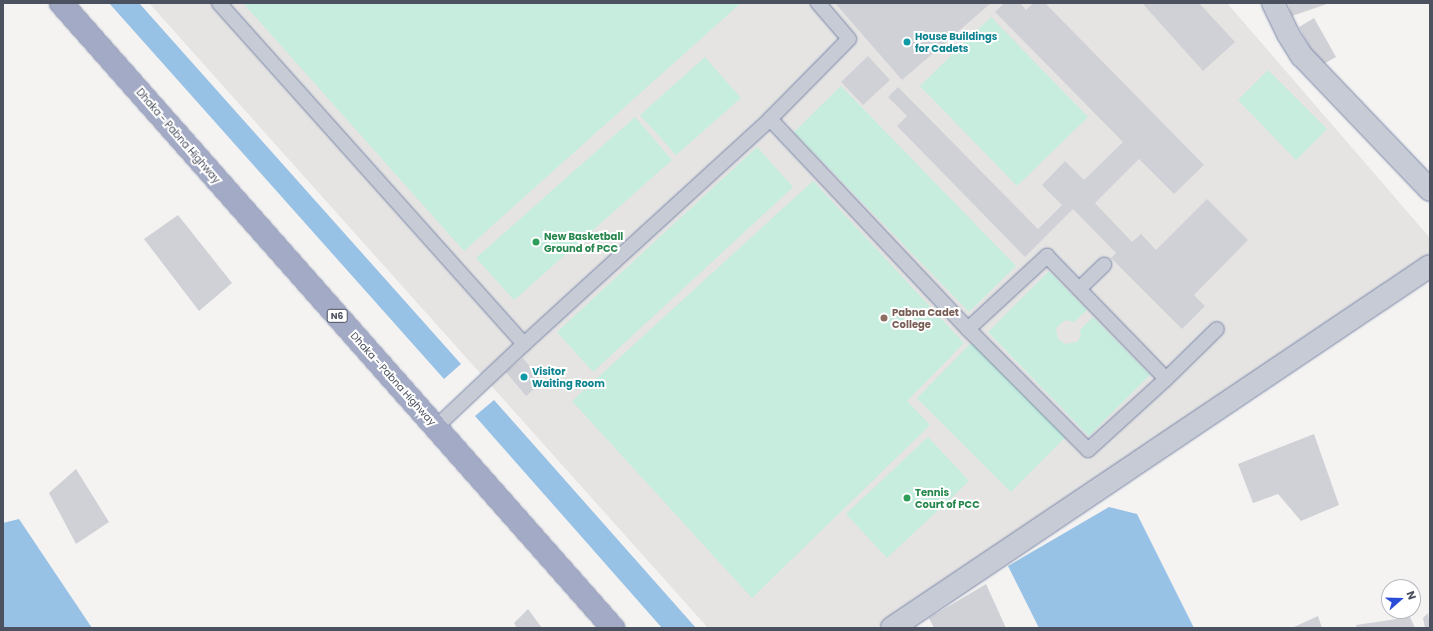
<!DOCTYPE html>
<style>
body{margin:0}
#map{position:relative;width:1433px;height:631px;overflow:hidden;background:#f4f3f2;font-family:Poppins,sans-serif}
div>[style]{position:absolute}
[style*='--x']{left:calc(var(--x)*1px);top:calc(var(--y)*1px);width:calc(var(--w)*1px);rotate:calc(var(--a)*1deg)}
.education>*{inset:0;background:#e5e4e3}
.green>*{inset:0;background:#c6edde}
.water>*{inset:0;background:#97c2e5}
.building>*{inset:0;background:#d0d1d6}
.roads{filter:drop-shadow(0 0 1px #7a85a8) drop-shadow(0 0 1px #7a85a8)}
.service>*{height:14px;margin:-7px;padding:0 7px;transform-origin:7px;border-radius:7px;background:#c7cbd5}
.minor>*{height:22px;margin:-11px;padding:0 11px;transform-origin:11px;border-radius:11px;background:#c7cbd5}
.tertiary>*{height:22px;margin:-11px;padding:0 11px;transform-origin:11px;border-radius:11px;background:#c7cbd5}
.trunk>*{height:22px;margin:-11px;padding:0 11px;transform-origin:11px;border-radius:11px;background:#a2aac5}
.dots>*{width:11px;height:11px;translate:-50% -50%;box-sizing:border-box;border:2px solid #fff;border-radius:50%}
span{translate:-50% -50%;white-space:nowrap;text-align:center;line-height:1.15;-webkit-text-stroke:4px #fff;paint-order:stroke}
.shield-label span{padding:1px 3px;background:#fff;border:1px solid;border-radius:3px;-webkit-text-stroke-width:0}
.shield-label{font-size:9px;color:#4b515e;font-weight:700}
.culture-label{font-size:10px;color:#0d838f;font-weight:700}
.left{translate:0 -50%;text-align:left}
.street-label{font-size:10px;color:#4b515e}
.leisure-label{font-size:10px;color:#27864d;font-weight:700}
.education-label{font-size:10px;color:#785e54;font-weight:700}
.frame{position:absolute;inset:0;border:4px solid #4b515e;pointer-events:none}
.north{position:absolute;left:1381px;top:579px;width:40px;height:40px;box-sizing:border-box;background:#fff;border:1px solid #b7b9bf;border-radius:50%;rotate:70deg;font-size:11px;font-weight:700;line-height:16px;text-align:center;color:#4b515e}
.north::after{content:'';display:block;margin:auto;width:14px;height:18px;background:#2b4cd6;clip-path:polygon(50% 0,100% 100%,50% 72%,0 100%)}
</style>
<div id="map">
<div class="education">
<i style="clip-path:polygon(149px 3px,1227px 3px,1430px 238px,1430px 256px,876px 628px,708px 628px)"></i>
</div>
<div class="green">
<i style="clip-path:polygon(243px 3px,741px 3px,464px 251px)"></i>
<i style="clip-path:polygon(991px 17px,1088px 117px,1017px 186px,920px 86px)"></i>
<i style="clip-path:polygon(705px 57px,741px 98px,676px 155px,640px 115px)"></i>
<i style="clip-path:polygon(1268px 70px,1327px 129px,1296px 160px,1238px 100px)"></i>
<i style="clip-path:polygon(841px 86px,1016px 266px,969px 312px,794px 132px)"></i>
<i style="clip-path:polygon(635px 117px,672px 160px,514px 300px,476px 258px)"></i>
<i style="clip-path:polygon(757px 147px,793px 187px,593px 372px,557px 332px)"></i>
<i style="clip-path:polygon(813px 181px,964px 343px,907px 401px,930px 425px,752px 598px,572px 401px)"></i>
<i style="clip-path:polygon(1049px 271px,1087px 310px,1074px 322px,1066px 320px,1059px 325px,1056px 329px,1058px 339px,1065px 344px,1077px 342px,1081px 336px,1080px 330px,1093px 317px,1150px 375px,1089px 436px,988px 332px)"></i>
<i style="clip-path:polygon(972px 342px,1066px 437px,1011px 492px,917px 398px)"></i>
<i style="clip-path:polygon(928px 437px,969px 481px,887px 558px,846px 514px)"></i>
</div>
<div class="water">
<i style="clip-path:polygon(109px 3px,139px 3px,461px 364px,444px 379px)"></i>
<i style="clip-path:polygon(494px 400px,696px 628px,662px 628px,475px 416px)"></i>
<i style="clip-path:polygon(1109px 507px,1137px 514px,1194px 628px,1039px 628px,1008px 566px)"></i>
<i style="clip-path:polygon(19px 519px,92px 628px,3px 628px,3px 523px)"></i>
</div>
<div class="building">
<i style="clip-path:polygon(835px 3px,991px 3px,902px 80px)"></i>
<i style="clip-path:polygon(1004px 3px,1020px 3px,1026px 10px,1033px 3px,1045px 3px,1204px 165px,1174px 194px,1139px 159px,1095px 203px,1132px 242px,1141px 234px,1156px 250px,1207px 199px,1248px 240px,1194px 295px,1205px 306px,1182px 329px,1111px 258px,1116px 253px,1073px 209px,1025px 257px,897px 126px,907px 116px,888px 97px,898px 87px,1038px 229px,1062px 205px,1042px 185px,1065px 161px,1084px 180px,1123px 142px,995px 12px)"></i>
<i style="clip-path:polygon(1142px 3px,1199px 3px,1235px 42px,1203px 71px)"></i>
<i style="clip-path:polygon(1288px 3px,1330px 3px,1292px 16px)"></i>
<i style="clip-path:polygon(1314px 18px,1336px 57px,1320px 66px,1299px 27px)"></i>
<i style="clip-path:polygon(868px 56px,890px 80px,863px 105px,841px 82px)"></i>
<i style="clip-path:polygon(178px 215px,232px 283px,199px 311px,144px 239px)"></i>
<i style="clip-path:polygon(523px 358px,542px 382px,526px 396px,506px 372px)"></i>
<i style="clip-path:polygon(1314px 434px,1339px 505px,1301px 521px,1278px 494px,1253px 503px,1238px 464px)"></i>
<i style="clip-path:polygon(76px 469px,109px 522px,76px 544px,49px 493px)"></i>
<i style="clip-path:polygon(986px 584px,1006px 628px,934px 628px,929px 618px)"></i>
<i style="clip-path:polygon(528px 609px,542px 628px,517px 628px,514px 623px)"></i>
<i style="clip-path:polygon(1428px 613px,1430px 628px,1425px 628px,1423px 618px)"></i>
<i style="clip-path:polygon(1318px 616px,1322px 628px,1294px 628px,1294px 627px)"></i>
<i style="clip-path:polygon(1410px 617px,1415px 628px,1357px 628px,1356px 625px)"></i>
</div>
<div class="roads">
<div class="service">
<i style="--x:219;--y:3;--w:457;--a:48.2"></i>
<i style="--x:770;--y:119;--w:289;--a:46.7"></i>
<i style="--x:968;--y:329;--w:170;--a:45.2"></i>
<i style="--x:1088;--y:450;--w:105;--a:-42.3"></i>
<i style="--x:1166;--y:379;--w:71;--a:-44.4"></i>
<i style="--x:1079;--y:289;--w:35;--a:-44"></i>
<i style="--x:968;--y:329;--w:108;--a:-42.7"></i>
<i style="--x:1047;--y:256;--w:171;--a:45.9"></i>
<i style="--x:436;--y:427;--w:121;--a:-43.3"></i>
<i style="--x:524;--y:344;--w:333;--a:-42.4"></i>
<i style="--x:770;--y:119;--w:112;--a:-45.4"></i>
<i style="--x:849;--y:39;--w:48;--a:-130.7"></i>
</div>
<div class="minor">
<i style="--x:1273;--y:3;--w:34;--a:64"></i>
<i style="--x:1288;--y:34;--w:26;--a:58"></i>
<i style="--x:1302;--y:56;--w:185;--a:46.3"></i>
</div>
<div class="tertiary">
<i style="--x:892;--y:628;--w:648;--a:-33.94"></i>
</div>
<div class="trunk">
<i style="--x:61;--y:3;--w:834;--a:48.55"></i>
</div>
</div>
<div class="dots">
<i style="left:907px;top:42px;background:#0f9aa8"></i>
<i style="left:536px;top:242px;background:#2e9e5b"></i>
<i style="left:884px;top:318px;background:#8d6e63"></i>
<i style="left:524px;top:377px;background:#0f9aa8"></i>
<i style="left:907px;top:498px;background:#2e9e5b"></i>
</div>
<div class="shield-label">
<span style="left:337px;top:316px">N6</span>
</div>
<div class="culture-label">
<span class="left" style="left:915px;top:42px">House Buildings<br>for Cadets</span>
<span class="left" style="left:532px;top:377px">Visitor<br>Waiting Room</span>
</div>
<div class="street-label">
<span style="left:178px;top:136px;rotate:49deg">Dhaka - Pabna Highway</span>
<span style="left:393px;top:379px;rotate:48deg">Dhaka - Pabna Highway</span>
</div>
<div class="leisure-label">
<span class="left" style="left:544px;top:242px">New Basketball<br>Ground of PCC</span>
<span class="left" style="left:915px;top:498px">Tennis<br>Court of PCC</span>
</div>
<div class="education-label">
<span class="left" style="left:892px;top:318px">Pabna Cadet<br>College</span>
</div>
<div class="frame"></div>
<div class="north">N</div>
</div>
